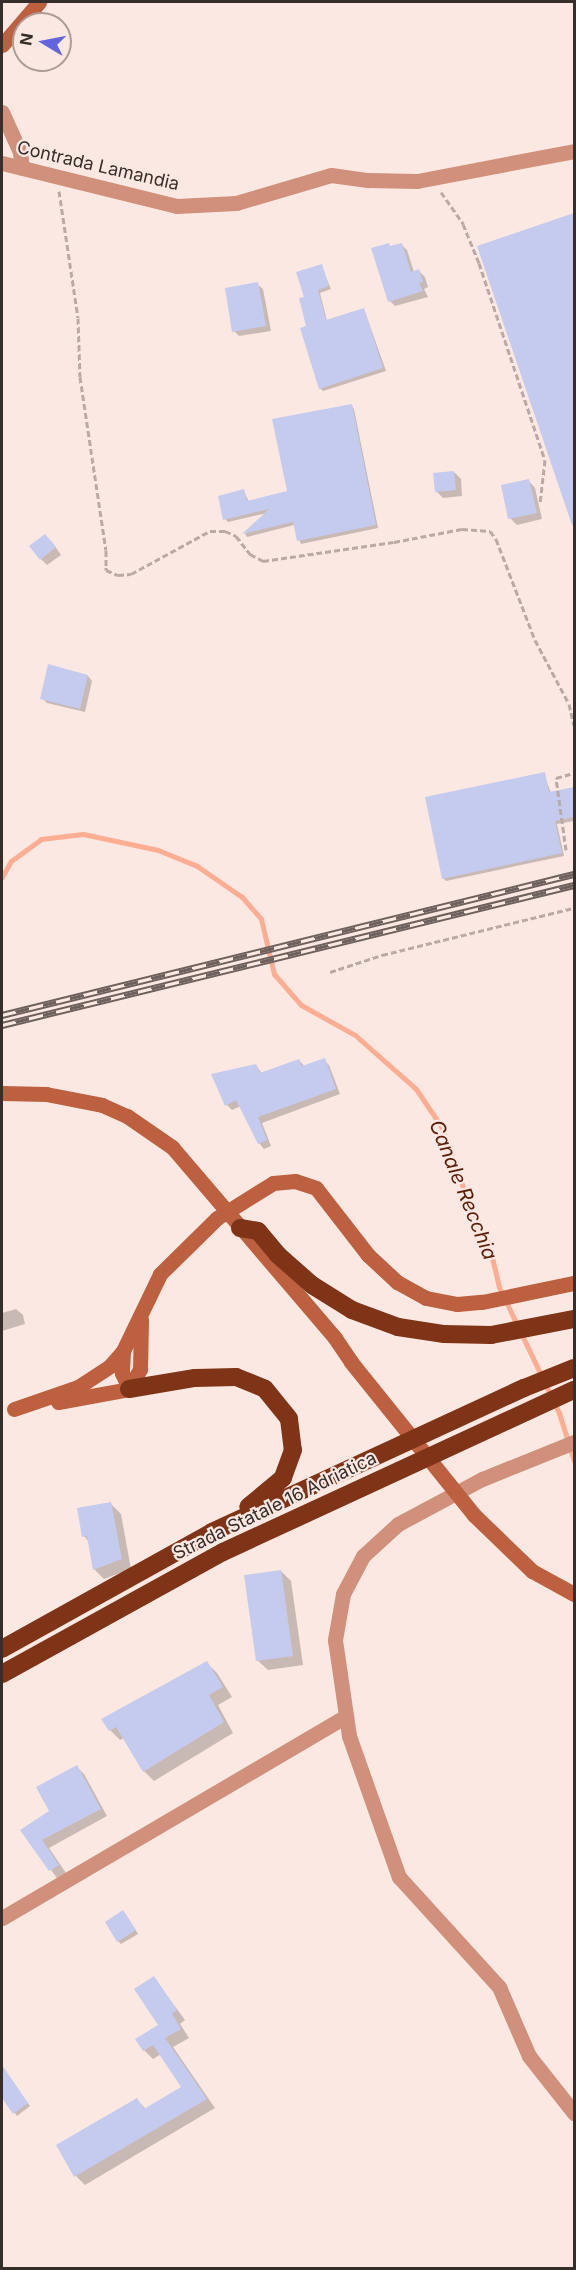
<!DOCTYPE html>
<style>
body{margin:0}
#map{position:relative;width:576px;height:2270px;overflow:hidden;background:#fce8e2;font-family:Inter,sans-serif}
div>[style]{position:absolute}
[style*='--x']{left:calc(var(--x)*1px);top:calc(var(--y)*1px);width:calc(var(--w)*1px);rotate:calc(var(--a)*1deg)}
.shadow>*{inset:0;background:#0003}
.stream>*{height:5px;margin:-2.5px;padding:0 2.5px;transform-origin:2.5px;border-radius:2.5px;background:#fcad92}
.building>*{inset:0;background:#c5cbef}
.path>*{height:3px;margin-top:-1.5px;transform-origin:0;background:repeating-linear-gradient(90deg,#baa9a4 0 6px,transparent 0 9px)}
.street>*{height:15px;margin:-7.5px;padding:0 7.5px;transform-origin:7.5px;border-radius:7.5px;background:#d0907b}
.secondary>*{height:15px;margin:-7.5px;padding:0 7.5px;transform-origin:7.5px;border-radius:7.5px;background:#bc6040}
.highway>*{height:18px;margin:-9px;padding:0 9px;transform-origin:9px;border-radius:9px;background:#7f3418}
.rail>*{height:7px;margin-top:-3.5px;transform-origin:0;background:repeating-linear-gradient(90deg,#fce8e2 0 14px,#6e615d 0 28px);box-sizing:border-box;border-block:2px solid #6e615d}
span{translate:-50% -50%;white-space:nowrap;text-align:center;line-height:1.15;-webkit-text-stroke:4.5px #fce8e2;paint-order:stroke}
.street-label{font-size:18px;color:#372d2a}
.water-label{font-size:20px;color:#5b2009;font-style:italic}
.frame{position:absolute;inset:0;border:3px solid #372d2a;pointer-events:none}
.north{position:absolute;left:12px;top:12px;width:60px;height:60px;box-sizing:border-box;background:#fce8e2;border:2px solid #ad9d98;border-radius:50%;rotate:280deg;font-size:16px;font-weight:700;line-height:24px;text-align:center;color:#372d2a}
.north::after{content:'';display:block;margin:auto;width:21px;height:27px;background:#6365de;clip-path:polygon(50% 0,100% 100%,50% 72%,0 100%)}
</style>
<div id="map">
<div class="shadow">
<i style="clip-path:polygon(574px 214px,574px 527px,479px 247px)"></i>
<i style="clip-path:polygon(388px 244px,391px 247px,401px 244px,407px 250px,414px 272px,419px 271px,425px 277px,428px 287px,424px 289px,428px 297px,395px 306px,390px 301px)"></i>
<i style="clip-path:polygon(321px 266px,331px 289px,320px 293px,327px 321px,364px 309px,386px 371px,323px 391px,320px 388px,308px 327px,306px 298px)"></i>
<i style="clip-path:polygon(257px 284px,263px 289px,271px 331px,239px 336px,234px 331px)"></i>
<i style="clip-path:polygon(351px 405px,354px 409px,378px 528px,301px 544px,294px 525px,247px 537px,245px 534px,267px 513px,228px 522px,225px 519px,244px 491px,249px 502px,289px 492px)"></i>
<i style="clip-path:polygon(454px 472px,461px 479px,462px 496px,443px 498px,436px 491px)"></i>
<i style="clip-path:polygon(529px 481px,535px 488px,542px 519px,517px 525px,510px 518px)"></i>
<i style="clip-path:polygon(52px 542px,61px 555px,47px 565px,41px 559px)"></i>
<i style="clip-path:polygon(88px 676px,92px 681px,85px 712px,47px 703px,42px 698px)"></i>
<i style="clip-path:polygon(544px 774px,551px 793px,574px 788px,574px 821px,557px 824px,564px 856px,446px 881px,443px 878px)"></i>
<i style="clip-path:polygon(299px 1060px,305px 1067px,324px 1060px,329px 1065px,340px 1094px,262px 1123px,271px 1146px,264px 1149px,259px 1143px,241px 1106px,232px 1110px,227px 1105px,256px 1065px,262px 1074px)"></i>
<i style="clip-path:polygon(16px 1309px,23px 1315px,25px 1324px,2px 1331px,2px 1313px)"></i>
<i style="clip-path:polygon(111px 1504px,121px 1514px,131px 1569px,104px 1579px,94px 1569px,90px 1543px,84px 1536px)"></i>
<i style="clip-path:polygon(281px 1571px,291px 1581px,303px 1665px,268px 1670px,257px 1660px)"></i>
<i style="clip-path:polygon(207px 1663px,217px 1673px,232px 1697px,218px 1705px,233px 1733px,154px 1781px,144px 1771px,124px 1738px,120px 1740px,110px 1730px)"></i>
<i style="clip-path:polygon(77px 1767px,84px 1774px,107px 1816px,49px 1848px,66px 1873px,57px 1878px,22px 1831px,51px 1812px)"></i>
<i style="clip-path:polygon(126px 1915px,138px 1934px,121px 1944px,118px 1941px)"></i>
<i style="clip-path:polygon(154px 1978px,185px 2020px,180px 2024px,189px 2038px,173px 2047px,215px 2108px,85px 2185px,76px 2176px,58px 2146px,137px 2100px,146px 2109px,183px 2088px,161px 2054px,153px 2059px,144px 2050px,160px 2026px)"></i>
<i style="clip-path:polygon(6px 2074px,30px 2106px,17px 2116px,2px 2095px,2px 2077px)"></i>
</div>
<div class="stream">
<i style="--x:2;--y:877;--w:18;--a:-61"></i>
<i style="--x:11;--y:861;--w:37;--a:-36"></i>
<i style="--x:41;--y:839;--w:42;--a:-6.8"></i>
<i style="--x:83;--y:834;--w:77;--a:12"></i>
<i style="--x:158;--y:850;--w:42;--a:22.3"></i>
<i style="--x:197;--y:866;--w:55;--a:34.6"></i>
<i style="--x:242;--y:897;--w:29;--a:49"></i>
<i style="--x:261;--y:919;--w:57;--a:76.7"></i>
<i style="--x:274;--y:974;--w:41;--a:48.9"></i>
<i style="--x:301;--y:1005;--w:62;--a:29.1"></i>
<i style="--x:355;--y:1035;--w:81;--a:41.5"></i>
<i style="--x:416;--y:1089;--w:45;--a:56"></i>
<i style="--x:441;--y:1126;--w:74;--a:70.3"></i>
<i style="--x:466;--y:1196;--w:54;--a:64.9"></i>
<i style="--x:489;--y:1245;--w:43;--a:76.6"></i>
<i style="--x:499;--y:1287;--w:140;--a:64.5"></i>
<i style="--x:559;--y:1413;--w:50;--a:72.6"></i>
</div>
<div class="building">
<i style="clip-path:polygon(574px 213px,574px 525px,572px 525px,477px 246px)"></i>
<i style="clip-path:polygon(389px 243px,390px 246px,402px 243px,411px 272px,419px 269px,423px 282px,419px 283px,423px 291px,388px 302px,371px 248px)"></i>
<i style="clip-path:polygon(322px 264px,329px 286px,318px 290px,326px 320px,364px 308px,383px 368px,319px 389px,300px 328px,306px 326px,299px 298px,304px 297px,296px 272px)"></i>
<i style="clip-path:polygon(258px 282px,266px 326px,232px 332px,225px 288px)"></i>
<i style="clip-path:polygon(352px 404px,376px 525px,297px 541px,293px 522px,242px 534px,269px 509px,223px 520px,218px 496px,244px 489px,247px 501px,287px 491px,272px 419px)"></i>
<i style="clip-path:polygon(454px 471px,456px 490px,435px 492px,433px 473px)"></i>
<i style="clip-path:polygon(529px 479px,537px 513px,508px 519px,501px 485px)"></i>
<i style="clip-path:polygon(45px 534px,56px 547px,40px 560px,29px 546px)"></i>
<i style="clip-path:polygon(48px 664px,88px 675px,80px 709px,40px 699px)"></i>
<i style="clip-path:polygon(545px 772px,549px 792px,574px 787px,574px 817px,555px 821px,562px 853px,442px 879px,425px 797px)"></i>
<i style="clip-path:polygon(325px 1058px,336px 1089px,258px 1117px,267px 1140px,258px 1144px,236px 1100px,225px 1106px,211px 1074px,256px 1064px,260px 1073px,299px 1059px,302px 1066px)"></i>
<i style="clip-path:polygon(111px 1502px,122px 1559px,93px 1570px,87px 1536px,82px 1537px,77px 1508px)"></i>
<i style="clip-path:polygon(281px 1570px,293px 1656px,256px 1661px,244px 1575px)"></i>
<i style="clip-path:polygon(207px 1661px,223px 1687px,209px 1695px,224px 1722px,143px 1772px,116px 1727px,109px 1731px,101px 1719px)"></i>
<i style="clip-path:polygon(77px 1765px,101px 1809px,42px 1840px,59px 1865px,49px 1871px,20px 1830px,49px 1811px,36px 1787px)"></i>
<i style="clip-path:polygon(123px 1910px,136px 1930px,117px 1942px,105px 1922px)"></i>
<i style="clip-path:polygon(154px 1976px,177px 2010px,172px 2014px,181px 2029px,165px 2038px,207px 2099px,74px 2177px,56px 2145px,137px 2098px,144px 2109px,181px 2087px,153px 2045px,143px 2051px,135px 2039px,158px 2025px,134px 1989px)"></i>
<i style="clip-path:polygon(2px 2065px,28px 2103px,13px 2114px,2px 2098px)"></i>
</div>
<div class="path">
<i style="--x:59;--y:191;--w:128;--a:81.5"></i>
<i style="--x:78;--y:318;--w:59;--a:88.1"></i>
<i style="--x:80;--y:377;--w:175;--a:81.5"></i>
<i style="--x:106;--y:550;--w:20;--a:90"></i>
<i style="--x:106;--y:570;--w:13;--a:23"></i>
<i style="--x:118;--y:575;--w:13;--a:-4"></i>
<i style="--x:131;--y:574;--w:90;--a:-28.6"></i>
<i style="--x:210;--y:531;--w:15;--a:0"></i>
<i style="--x:225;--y:531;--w:12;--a:24"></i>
<i style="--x:236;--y:536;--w:23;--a:52"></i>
<i style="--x:250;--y:554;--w:15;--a:28"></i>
<i style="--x:263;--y:561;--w:132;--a:-8.3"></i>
<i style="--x:394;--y:542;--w:69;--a:-10.8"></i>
<i style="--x:462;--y:529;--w:28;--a:4"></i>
<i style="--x:490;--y:531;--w:10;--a:53"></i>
<i style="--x:496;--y:539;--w:108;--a:68.9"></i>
<i style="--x:535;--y:640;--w:72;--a:62"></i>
<i style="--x:569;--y:704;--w:22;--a:77"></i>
<i style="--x:441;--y:192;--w:39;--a:55"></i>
<i style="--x:463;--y:224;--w:42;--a:67.7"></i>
<i style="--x:479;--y:263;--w:208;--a:71.5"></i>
<i style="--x:545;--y:460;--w:44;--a:96.5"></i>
<i style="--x:566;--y:850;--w:73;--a:-97.9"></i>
<i style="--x:556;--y:778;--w:19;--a:-16"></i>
<i style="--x:330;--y:972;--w:55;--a:-18.1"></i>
<i style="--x:382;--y:955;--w:198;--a:-13.8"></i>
</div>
<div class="street">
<i style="--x:2;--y:112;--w:44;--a:65.8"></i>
<i style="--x:20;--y:152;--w:16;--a:83"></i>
<i style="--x:2;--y:163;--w:180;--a:13.8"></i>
<i style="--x:177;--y:206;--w:59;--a:-2.9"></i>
<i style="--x:236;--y:203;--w:99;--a:-16.4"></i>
<i style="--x:331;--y:175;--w:37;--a:8"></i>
<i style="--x:368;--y:180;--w:49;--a:1.2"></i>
<i style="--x:417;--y:181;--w:160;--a:-10.8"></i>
<i style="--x:574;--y:1442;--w:99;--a:158.1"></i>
<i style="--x:482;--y:1479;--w:95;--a:151.8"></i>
<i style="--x:398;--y:1524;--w:47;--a:137.6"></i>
<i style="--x:363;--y:1556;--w:43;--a:117.8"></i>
<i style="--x:343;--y:1594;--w:47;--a:99.9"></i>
<i style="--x:335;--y:1640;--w:97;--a:81.7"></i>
<i style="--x:349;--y:1736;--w:150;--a:70.5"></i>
<i style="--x:399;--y:1877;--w:149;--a:47.7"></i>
<i style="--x:499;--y:1987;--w:75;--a:66.5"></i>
<i style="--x:529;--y:2056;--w:73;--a:51.7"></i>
<i style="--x:2;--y:1918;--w:399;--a:-30.4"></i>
</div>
<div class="secondary">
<i style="--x:2;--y:45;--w:57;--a:-49.3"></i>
<i style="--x:2;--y:1093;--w:44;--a:1.3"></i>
<i style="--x:46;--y:1094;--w:57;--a:11.1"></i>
<i style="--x:102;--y:1105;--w:27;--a:24"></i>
<i style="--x:127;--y:1116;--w:55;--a:34.6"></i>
<i style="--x:172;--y:1147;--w:251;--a:49.5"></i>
<i style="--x:335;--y:1338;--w:29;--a:56"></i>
<i style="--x:351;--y:1362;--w:196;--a:51.2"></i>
<i style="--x:474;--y:1515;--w:81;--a:44"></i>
<i style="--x:532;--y:1571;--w:48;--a:28.7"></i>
<i style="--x:123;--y:1351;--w:22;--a:93"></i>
<i style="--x:122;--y:1373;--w:17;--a:66"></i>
<i style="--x:129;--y:1389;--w:23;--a:-61"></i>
<i style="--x:140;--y:1369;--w:49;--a:-88.8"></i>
<i style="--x:58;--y:1402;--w:72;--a:-10.4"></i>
<i style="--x:14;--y:1409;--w:68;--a:-19"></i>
<i style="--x:78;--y:1387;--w:38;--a:-33"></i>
<i style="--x:110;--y:1366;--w:20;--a:-49"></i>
<i style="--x:123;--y:1351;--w:85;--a:-64.3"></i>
<i style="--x:160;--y:1274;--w:80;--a:-44.5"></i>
<i style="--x:217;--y:1218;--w:66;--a:-32"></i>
<i style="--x:273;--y:1183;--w:22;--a:-5"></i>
<i style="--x:295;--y:1181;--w:22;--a:18"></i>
<i style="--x:316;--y:1188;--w:85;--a:52.2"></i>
<i style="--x:368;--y:1255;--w:40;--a:43"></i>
<i style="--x:397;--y:1282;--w:33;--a:29"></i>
<i style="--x:426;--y:1298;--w:32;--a:11"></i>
<i style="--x:457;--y:1304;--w:25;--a:-5"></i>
<i style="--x:482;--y:1302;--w:94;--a:-11.7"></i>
</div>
<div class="highway">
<i style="--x:240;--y:1228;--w:18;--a:9"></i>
<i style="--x:258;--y:1231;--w:31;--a:50"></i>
<i style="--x:278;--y:1255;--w:45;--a:41.4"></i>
<i style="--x:312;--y:1285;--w:47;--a:32"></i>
<i style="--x:352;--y:1310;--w:49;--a:20.3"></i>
<i style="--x:398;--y:1327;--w:47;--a:8.7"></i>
<i style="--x:444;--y:1334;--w:47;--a:1.2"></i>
<i style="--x:491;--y:1335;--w:85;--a:-10.9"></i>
<i style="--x:129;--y:1389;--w:67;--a:-9.5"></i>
<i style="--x:195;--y:1378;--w:41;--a:-1.4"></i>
<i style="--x:236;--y:1377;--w:31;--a:22"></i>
<i style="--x:265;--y:1389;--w:38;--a:51"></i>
<i style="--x:289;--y:1419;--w:31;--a:83"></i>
<i style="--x:293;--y:1450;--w:30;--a:110"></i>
<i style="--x:283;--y:1478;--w:45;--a:140.4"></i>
<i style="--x:2;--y:1649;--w:240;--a:-29.1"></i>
<i style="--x:212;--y:1532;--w:344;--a:-24.8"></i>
<i style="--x:524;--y:1388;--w:54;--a:-21.8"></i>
<i style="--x:2;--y:1674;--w:252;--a:-28.9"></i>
<i style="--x:223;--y:1552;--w:387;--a:-24.8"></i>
</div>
<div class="rail">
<i style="--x:2;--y:1015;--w:589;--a:-13.85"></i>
<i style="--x:2;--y:1025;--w:589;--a:-13.75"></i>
</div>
<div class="street-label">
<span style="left:98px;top:166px;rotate:13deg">Contrada Lamandia</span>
<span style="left:275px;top:1506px;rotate:-26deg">Strada Statale 16 Adriatica</span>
</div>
<div class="water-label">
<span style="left:463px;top:1190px;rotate:68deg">Canale Recchia</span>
</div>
<div class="frame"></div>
<div class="north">N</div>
</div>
